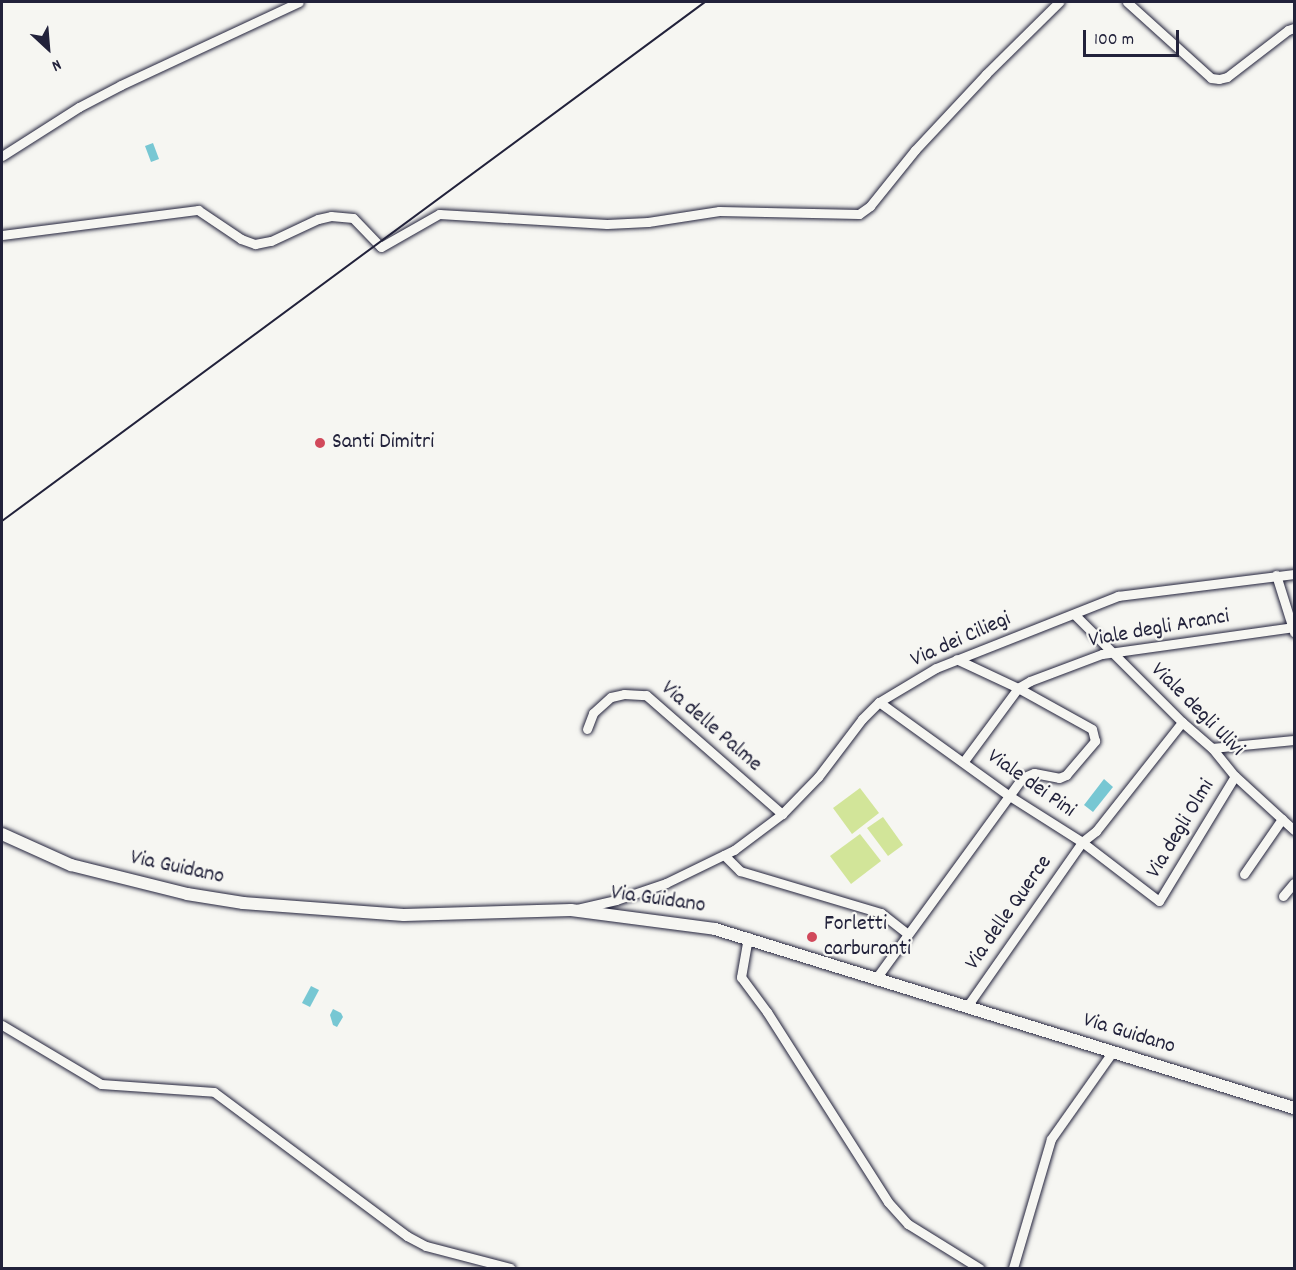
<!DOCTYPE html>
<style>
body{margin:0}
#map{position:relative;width:1296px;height:1270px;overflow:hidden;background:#f6f6f2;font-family:Dekko,sans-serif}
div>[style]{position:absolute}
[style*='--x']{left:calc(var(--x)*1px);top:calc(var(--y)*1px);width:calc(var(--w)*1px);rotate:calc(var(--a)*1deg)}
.green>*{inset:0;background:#d2e599}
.water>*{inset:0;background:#77c7d3}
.roads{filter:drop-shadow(0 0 2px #22223b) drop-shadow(0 0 2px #22223b)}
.minor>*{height:9px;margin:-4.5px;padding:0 4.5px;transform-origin:4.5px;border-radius:4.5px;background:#f6f6f2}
.major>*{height:12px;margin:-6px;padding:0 6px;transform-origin:6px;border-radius:6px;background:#f6f6f2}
.rail>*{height:2px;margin:-1px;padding:0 1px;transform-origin:1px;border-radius:1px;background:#22223b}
.dots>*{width:16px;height:16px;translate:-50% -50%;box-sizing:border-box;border:3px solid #f6f6f2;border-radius:50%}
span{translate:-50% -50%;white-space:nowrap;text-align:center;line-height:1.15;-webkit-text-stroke:4.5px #f6f6f2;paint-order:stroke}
.poi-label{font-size:22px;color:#22223b}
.left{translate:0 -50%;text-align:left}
.street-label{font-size:22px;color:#22223b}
.frame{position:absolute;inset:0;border:3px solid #22223b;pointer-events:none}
.north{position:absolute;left:18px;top:18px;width:60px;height:60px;-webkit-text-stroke:4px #f6f6f2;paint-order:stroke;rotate:154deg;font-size:16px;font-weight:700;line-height:24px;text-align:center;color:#22223b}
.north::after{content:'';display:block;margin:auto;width:21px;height:27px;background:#22223b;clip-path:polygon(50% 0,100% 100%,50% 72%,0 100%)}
.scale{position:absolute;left:1083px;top:30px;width:96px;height:27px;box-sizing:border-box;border:3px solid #22223b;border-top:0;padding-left:8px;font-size:18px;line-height:21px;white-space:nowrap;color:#22223b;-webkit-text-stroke:4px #f6f6f2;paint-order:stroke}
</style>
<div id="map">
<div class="green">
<i style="clip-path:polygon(860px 788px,879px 813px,852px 834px,833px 808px)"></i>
<i style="clip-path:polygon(883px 817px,903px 845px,888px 856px,867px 828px)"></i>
<i style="clip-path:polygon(860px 834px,881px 861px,851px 884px,830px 856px)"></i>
</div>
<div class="water">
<i style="clip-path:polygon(153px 143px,159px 159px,151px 162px,145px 146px)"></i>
<i style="clip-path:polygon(1104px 779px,1113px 787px,1093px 812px,1084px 805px)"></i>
<i style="clip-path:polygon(311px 986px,319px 990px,310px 1007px,302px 1003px)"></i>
<i style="clip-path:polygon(333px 1009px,341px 1013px,343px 1017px,337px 1027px,333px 1025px,330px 1015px)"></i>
</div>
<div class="roads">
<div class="minor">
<i style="--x:1127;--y:2;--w:113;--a:42.1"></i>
<i style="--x:1211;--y:78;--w:8;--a:7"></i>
<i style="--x:1219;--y:79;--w:8;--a:-14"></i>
<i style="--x:1227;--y:77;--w:77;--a:-37.6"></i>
<i style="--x:1288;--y:30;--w:6;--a:-18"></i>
<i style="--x:2;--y:156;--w:91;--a:-32.5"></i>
<i style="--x:79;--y:107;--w:47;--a:-27.6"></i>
<i style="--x:121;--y:85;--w:196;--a:-25"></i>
<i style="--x:2;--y:235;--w:198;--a:-7.3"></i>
<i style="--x:198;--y:210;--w:52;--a:34"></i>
<i style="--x:241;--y:239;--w:15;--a:20"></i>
<i style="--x:255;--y:244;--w:16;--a:-11"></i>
<i style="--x:271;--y:241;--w:52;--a:-25.1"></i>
<i style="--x:318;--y:219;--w:13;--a:-13"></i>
<i style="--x:331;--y:216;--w:22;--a:5"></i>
<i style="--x:353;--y:218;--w:40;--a:46"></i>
<i style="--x:381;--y:247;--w:67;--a:-29.6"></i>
<i style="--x:439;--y:214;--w:168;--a:3.4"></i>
<i style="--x:607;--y:224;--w:41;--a:-2.8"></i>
<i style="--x:648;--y:222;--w:72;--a:-8.8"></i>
<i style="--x:719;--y:211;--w:140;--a:1.2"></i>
<i style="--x:859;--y:214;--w:14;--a:-36"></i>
<i style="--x:870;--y:206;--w:72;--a:-51.2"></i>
<i style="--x:915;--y:150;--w:104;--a:-46.9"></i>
<i style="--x:986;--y:74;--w:103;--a:-44.6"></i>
<i style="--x:1276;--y:575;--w:60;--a:72.5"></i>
<i style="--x:1074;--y:614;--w:153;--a:45"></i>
<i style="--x:1182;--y:722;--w:40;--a:41"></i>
<i style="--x:1212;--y:748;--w:36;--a:51"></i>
<i style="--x:1235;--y:776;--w:80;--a:42.5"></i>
<i style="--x:879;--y:702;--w:159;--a:35.8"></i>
<i style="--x:1008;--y:795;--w:88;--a:32.4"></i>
<i style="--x:1082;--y:842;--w:97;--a:37.5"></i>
<i style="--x:1159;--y:901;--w:146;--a:-58.7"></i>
<i style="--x:587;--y:729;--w:17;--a:-69"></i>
<i style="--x:593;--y:713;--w:24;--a:-42"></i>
<i style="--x:611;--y:697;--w:13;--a:-13"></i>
<i style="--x:624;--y:694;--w:22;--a:3"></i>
<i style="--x:646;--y:695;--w:181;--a:41.2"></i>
<i style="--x:1212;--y:748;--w:82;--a:-5.6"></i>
<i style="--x:964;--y:761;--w:91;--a:-53.5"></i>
<i style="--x:1018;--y:688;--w:14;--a:-30"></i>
<i style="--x:1030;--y:681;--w:77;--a:-20.6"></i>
<i style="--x:1102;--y:654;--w:194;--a:-8"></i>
<i style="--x:724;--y:855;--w:23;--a:45"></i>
<i style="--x:740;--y:871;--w:147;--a:16.6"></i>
<i style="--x:881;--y:913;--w:34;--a:38"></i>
<i style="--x:1244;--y:874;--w:67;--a:-55.4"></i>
<i style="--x:1283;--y:896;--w:17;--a:-50"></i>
<i style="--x:577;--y:909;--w:40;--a:-13"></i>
<i style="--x:616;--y:900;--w:53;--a:-18.8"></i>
<i style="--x:666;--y:883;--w:76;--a:-25.9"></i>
<i style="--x:734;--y:850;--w:60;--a:-36.9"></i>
<i style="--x:782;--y:814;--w:52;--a:-45.8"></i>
<i style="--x:818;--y:777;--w:73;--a:-52.8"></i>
<i style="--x:862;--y:719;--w:24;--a:-45"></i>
<i style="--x:879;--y:702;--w:66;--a:-30.8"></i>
<i style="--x:936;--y:668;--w:196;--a:-21.6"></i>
<i style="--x:1118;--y:596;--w:177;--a:-7.1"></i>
<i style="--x:748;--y:937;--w:41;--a:99.9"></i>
<i style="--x:741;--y:977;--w:44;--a:53.4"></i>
<i style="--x:767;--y:1012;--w:225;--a:57.5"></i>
<i style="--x:888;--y:1202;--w:30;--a:48"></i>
<i style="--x:908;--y:1224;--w:84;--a:31.8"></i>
<i style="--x:877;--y:977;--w:246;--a:-53.9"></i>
<i style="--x:1022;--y:778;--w:13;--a:-23"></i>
<i style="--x:1034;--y:773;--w:25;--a:11"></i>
<i style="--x:1059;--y:778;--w:8;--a:-23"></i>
<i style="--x:1066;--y:775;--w:45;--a:-49.5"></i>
<i style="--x:1095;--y:741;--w:12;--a:-104"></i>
<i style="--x:1092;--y:729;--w:85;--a:-151"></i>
<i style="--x:1018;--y:688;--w:68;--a:-154.9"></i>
<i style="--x:968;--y:1005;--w:199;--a:-55"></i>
<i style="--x:1082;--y:842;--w:18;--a:-38"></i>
<i style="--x:1096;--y:831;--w:139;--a:-51.7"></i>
<i style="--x:2;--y:1025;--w:115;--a:30.8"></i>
<i style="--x:101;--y:1084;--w:113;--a:4"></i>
<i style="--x:214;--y:1092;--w:241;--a:36.7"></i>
<i style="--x:407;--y:1236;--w:21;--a:28"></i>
<i style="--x:426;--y:1246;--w:87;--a:14.7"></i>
<i style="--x:1013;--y:1268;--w:134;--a:-73.6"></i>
<i style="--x:1051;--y:1139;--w:108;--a:-54.8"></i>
</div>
<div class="major">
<i style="--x:2;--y:834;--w:76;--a:24.2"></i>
<i style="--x:71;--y:865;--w:120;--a:14"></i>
<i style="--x:187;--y:894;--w:57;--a:9.1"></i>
<i style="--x:243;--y:903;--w:161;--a:4.3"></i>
<i style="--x:404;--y:915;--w:167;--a:-1.7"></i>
<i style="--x:571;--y:910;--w:145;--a:7.5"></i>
<i style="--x:715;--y:929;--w:606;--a:17.18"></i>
</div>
</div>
<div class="rail">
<i style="--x:2;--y:521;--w:874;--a:-36.44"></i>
</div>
<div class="dots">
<i style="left:320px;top:443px;background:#d1495b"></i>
<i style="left:812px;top:937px;background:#d1495b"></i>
</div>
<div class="poi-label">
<span class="left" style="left:332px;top:443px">Santi Dimitri</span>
<span class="left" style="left:824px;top:937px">Forletti<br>carburanti</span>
</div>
<div class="street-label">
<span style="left:1159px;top:629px;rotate:-10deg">Viale degli Aranci</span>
<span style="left:961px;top:640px;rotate:-24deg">Via dei Ciliegi</span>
<span style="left:1197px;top:710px;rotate:45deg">Viale degli Ulivi</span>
<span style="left:711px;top:727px;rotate:41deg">Via delle Palme</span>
<span style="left:1031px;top:784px;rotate:35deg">Viale dei Pini</span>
<span style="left:1181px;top:829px;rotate:-59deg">Via degli Olmi</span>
<span style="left:177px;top:868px;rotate:12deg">Via Guidano</span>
<span style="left:658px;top:900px;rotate:8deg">Via Guidano</span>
<span style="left:1009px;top:913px;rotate:-55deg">Via delle Querce</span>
<span style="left:1129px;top:1034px;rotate:17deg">Via Guidano</span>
</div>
<div class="frame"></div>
<div class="north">N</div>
<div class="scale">100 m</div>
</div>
